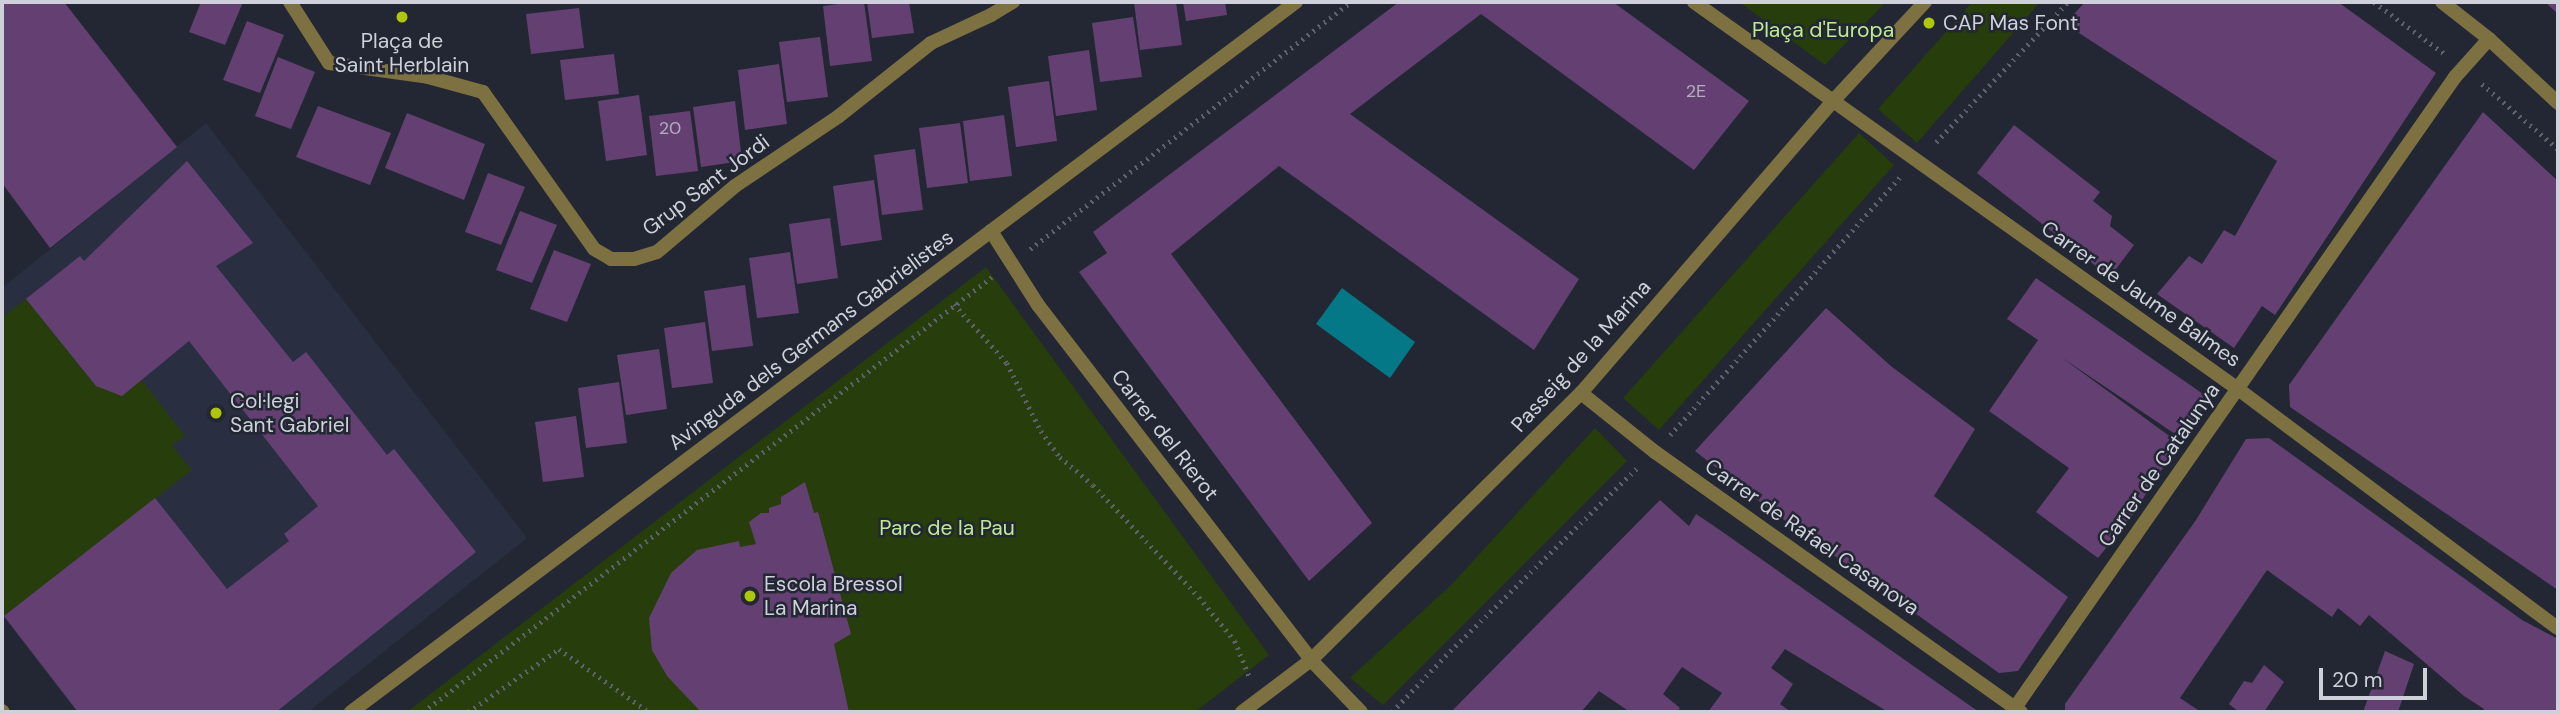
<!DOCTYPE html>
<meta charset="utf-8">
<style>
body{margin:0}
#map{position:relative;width:2560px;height:714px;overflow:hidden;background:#222733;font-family:"DM Sans",sans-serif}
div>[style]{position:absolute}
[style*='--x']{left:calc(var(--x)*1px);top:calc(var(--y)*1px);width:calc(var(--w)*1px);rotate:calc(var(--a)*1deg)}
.built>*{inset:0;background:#292f41}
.green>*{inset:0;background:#273d0c}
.water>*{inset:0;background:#047886}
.building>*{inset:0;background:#644072}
.path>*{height:4.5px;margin-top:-2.25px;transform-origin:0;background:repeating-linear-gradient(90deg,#5c616b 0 2px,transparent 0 7px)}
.pedestrian>*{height:14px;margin:-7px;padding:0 7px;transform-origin:7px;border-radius:7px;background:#7d7041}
.minor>*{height:14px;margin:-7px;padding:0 7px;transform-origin:7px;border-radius:7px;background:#7d7041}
.tertiary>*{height:14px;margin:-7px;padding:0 7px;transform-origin:7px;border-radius:7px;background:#7d7041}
.dots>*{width:19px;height:19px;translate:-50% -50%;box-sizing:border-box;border:4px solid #222733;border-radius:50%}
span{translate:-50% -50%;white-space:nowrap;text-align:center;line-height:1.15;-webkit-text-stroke:5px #222733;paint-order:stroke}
.number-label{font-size:18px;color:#b4adbf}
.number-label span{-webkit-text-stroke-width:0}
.poi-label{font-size:21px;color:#ced1d9}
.left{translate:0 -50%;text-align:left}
.park-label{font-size:21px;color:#bfea95}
.street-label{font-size:21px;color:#ced1d9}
.frame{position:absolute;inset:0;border:4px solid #ced1d9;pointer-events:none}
.scale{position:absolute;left:2319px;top:668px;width:108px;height:32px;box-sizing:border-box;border:4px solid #ced1d9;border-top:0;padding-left:9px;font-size:21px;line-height:24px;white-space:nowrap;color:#ced1d9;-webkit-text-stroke:5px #222733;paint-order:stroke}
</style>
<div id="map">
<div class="built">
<i style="clip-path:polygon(206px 123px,527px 538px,308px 712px,77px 712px,2px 615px,2px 288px)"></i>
</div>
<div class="green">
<i style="clip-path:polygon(1739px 2px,1886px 2px,1825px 65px)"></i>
<i style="clip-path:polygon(1972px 2px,2040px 2px,1917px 143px,1878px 109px)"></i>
<i style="clip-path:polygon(1859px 133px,1894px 165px,1659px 430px,1623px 398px)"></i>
<i style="clip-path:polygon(986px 267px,1269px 655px,1195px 712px,407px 712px)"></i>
<i style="clip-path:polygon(26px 299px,96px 386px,141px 379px,185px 436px,172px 446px,192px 470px,4px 616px,2px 317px)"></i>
<i style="clip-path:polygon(1595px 428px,1627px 461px,1383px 705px,1350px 678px,1452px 584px)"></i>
</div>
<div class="water">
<i style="clip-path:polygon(1342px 288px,1415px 342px,1390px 378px,1316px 324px)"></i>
</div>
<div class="building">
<i style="clip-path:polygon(2px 2px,64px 2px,177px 147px,50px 248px,2px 183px)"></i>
<i style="clip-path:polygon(201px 2px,243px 2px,225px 45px,189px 32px)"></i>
<i style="clip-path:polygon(853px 2px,864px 2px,872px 61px,830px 66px,823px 6px)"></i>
<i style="clip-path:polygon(867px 2px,909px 2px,914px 33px,872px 38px)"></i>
<i style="clip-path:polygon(1134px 2px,1176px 2px,1182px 45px,1140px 50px)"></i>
<i style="clip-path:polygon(1183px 2px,1225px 2px,1227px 15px,1186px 21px)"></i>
<i style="clip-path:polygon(1399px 2px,1613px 2px,1749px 101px,1694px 170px,1481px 14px,1350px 114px,1579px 279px,1534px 350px,1279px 166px,1171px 254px,1372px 523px,1309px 581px,1079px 272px,1107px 253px,1093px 232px)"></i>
<i style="clip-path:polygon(2085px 2px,2338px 2px,2436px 73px,2275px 315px,2262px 306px,2234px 348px,2157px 294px,2189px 256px,2202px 264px,2224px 230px,2235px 236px,2277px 161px,2065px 24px)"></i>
<i style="clip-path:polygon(2545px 2px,2558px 2px,2558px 14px)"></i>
<i style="clip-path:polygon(579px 8px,584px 48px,531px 54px,526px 14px)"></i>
<i style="clip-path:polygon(1133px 17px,1142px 77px,1100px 82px,1092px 23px)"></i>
<i style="clip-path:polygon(247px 21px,284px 35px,260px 93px,223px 80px)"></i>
<i style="clip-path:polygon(820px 37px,828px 97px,787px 102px,779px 42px)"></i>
<i style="clip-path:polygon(1089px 50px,1097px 110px,1056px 116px,1048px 56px)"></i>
<i style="clip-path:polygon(614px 54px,619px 94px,565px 100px,560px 60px)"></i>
<i style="clip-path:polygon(278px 57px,315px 72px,291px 129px,255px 116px)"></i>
<i style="clip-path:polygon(779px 64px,787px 124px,745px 130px,738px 70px)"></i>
<i style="clip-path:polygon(1049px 81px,1057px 141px,1016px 147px,1008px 87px)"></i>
<i style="clip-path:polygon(639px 95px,647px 155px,606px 161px,598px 101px)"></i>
<i style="clip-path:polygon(735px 101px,742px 161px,701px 167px,693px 107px)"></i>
<i style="clip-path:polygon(318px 106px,391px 133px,370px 185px,296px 157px)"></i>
<i style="clip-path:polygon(690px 111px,698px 171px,656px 176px,649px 116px)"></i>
<i style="clip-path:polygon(2483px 112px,2558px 181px,2558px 590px,2290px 407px,2289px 385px)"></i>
<i style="clip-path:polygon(407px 113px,485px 144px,464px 200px,385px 168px)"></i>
<i style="clip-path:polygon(1004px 115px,1012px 176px,970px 181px,963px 121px)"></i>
<i style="clip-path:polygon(960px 123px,968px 183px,927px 188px,919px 128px)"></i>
<i style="clip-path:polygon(2014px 125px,2100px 192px,2093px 201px,2112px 216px,2110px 226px,2134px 245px,2110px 277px,1977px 173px)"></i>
<i style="clip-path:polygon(915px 149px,923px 210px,882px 215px,874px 155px)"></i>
<i style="clip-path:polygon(187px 161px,253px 243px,216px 266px,293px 362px,306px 352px,387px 455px,394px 449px,476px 552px,276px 712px,78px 712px,4px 616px,155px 498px,227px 589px,289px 541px,284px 534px,318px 506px,189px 341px,122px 396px,96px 386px,26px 299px,80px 256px,84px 261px)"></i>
<i style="clip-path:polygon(488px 173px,525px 187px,501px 245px,465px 232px)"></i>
<i style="clip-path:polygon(874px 180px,882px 240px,841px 246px,833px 186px)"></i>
<i style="clip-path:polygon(520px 211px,557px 225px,532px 283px,496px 270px)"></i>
<i style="clip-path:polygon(830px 218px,838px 278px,797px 284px,789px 224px)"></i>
<i style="clip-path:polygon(554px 250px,591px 264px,567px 322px,530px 309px)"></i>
<i style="clip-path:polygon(790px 252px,799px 313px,757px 318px,749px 258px)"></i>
<i style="clip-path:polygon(2036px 278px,2203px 394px,2203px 408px,2184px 440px,2061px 357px,2179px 443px,2133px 514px,2098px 558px,2036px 512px,2069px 468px,1989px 411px,2038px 340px,2007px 319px)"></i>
<i style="clip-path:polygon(745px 285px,753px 346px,712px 351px,704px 291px)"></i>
<i style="clip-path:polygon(1826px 308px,1892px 367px,1975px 429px,1934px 496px,2068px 597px,2018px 671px,1999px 673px,1769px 509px,1695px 451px)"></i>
<i style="clip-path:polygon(705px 322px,713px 383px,672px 388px,664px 328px)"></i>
<i style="clip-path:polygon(659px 349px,667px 409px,626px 415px,617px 355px)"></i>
<i style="clip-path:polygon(619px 382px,627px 443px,586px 448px,578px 388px)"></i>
<i style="clip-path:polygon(576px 416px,584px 477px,543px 482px,535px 422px)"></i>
<i style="clip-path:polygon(2269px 438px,2522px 620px,2558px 639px,2558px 712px,2483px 712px,2484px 709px,2464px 696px,2369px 615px,2360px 626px,2338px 608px,2332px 617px,2267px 570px,2180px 698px,2201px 712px,2065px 712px,2065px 704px,2196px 520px,2246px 439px)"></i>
<i style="clip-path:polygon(805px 482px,814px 513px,818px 512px,851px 634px,834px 644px,849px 712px,701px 712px,667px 676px,652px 650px,649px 618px,671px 573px,697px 550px,739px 541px,740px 547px,756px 544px,749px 522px,761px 513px,769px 513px,769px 508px,781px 504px,781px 497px)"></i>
<i style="clip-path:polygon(1660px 500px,1689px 526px,1696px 514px,1714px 526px,1979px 712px,1888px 712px,1785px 649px,1771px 668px,1793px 684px,1780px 704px,1791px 712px,1708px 712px,1722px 693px,1682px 667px,1663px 694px,1680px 708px,1677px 712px,1630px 712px,1599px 691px,1581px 712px,1451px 712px)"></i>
<i style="clip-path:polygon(2385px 651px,2414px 664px,2398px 712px,2363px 712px)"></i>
<i style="clip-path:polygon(2264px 665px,2284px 682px,2264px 712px,2239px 712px,2229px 704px,2244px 681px,2252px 683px)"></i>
</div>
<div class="path">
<i style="--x:2374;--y:2;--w:88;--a:36.2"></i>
<i style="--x:2482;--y:84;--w:100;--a:40.5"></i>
<i style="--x:1936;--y:142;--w:192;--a:-46.7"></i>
<i style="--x:1030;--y:249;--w:405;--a:-37.6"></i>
<i style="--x:954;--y:304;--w:79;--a:48.1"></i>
<i style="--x:1007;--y:363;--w:76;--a:63.4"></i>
<i style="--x:1041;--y:431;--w:32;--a:54"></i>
<i style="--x:1060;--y:457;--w:43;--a:40.3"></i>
<i style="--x:1093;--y:485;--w:154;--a:46.6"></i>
<i style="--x:1199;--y:597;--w:57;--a:50.7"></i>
<i style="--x:1235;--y:641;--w:38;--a:68"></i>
<i style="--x:1670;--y:435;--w:346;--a:-48.3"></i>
<i style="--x:423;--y:712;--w:716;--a:-37.4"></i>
<i style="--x:468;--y:712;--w:111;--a:-34.7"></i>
<i style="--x:559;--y:649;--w:110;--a:35"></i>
<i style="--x:1392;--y:712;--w:84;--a:-46.4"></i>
<i style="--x:1450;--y:651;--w:262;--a:-44.4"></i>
</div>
<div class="pedestrian">
<i style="--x:290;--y:2;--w:72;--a:57.4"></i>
<i style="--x:329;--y:63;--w:100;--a:8"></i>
<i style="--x:428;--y:77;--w:57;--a:15.3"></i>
<i style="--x:483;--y:92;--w:192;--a:54.7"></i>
<i style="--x:594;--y:249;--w:20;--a:30"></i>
<i style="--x:611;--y:259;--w:23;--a:0"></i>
<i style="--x:634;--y:259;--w:24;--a:-17"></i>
<i style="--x:657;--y:252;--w:102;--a:-40.2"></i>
<i style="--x:735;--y:186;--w:125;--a:-33.9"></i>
<i style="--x:839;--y:116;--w:117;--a:-38.4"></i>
<i style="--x:931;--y:43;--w:66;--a:-25"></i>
<i style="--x:991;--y:15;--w:26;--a:-31"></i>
<i style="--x:991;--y:231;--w:88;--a:57.6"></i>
</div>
<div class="minor">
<i style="--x:1694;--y:2;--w:668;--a:35.43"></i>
<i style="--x:2238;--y:389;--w:399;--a:36.8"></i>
<i style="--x:1038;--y:305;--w:448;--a:52.4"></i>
<i style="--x:1311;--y:660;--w:72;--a:46.1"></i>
<i style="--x:1581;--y:393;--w:95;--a:38.6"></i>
<i style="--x:1655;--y:452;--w:449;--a:35.4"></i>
<i style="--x:2;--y:711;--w:1;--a:45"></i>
<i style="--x:351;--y:712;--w:1182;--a:-36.92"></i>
<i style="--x:1242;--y:712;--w:86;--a:-37"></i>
<i style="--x:1311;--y:660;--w:380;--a:-44.7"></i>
<i style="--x:1581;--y:393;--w:386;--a:-49.2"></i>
<i style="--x:1833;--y:101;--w:135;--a:-47.1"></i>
<i style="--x:2012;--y:712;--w:774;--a:-55.1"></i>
<i style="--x:2455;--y:77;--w:51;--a:-48.2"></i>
</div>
<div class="tertiary">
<i style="--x:2442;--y:2;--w:60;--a:38.2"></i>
<i style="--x:2489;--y:39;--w:94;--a:42.8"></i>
</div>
<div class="dots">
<i style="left:402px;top:17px;background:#aec60c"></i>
<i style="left:1929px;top:23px;background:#aec60c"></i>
<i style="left:216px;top:413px;background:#aec60c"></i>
<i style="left:750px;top:596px;background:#aec60c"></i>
</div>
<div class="number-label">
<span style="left:1696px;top:91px">2E</span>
<span style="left:670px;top:128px">20</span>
</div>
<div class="poi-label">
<span class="left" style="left:1943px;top:23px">CAP Mas Font</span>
<span style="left:402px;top:53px">Plaça de<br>Saint Herblain</span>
<span class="left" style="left:230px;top:413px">Col·legi<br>Sant Gabriel</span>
<span class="left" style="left:764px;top:596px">Escola Bressol<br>La Marina</span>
</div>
<div class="park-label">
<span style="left:1823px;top:30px">Plaça d'Europa</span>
<span style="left:947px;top:528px">Parc de la Pau</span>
</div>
<div class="street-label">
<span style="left:706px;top:185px;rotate:-37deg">Grup Sant Jordi</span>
<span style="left:2141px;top:294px;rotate:35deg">Carrer de Jaume Balmes</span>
<span style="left:811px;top:340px;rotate:-37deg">Avinguda dels Germans Gabrielistes</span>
<span style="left:1581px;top:356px;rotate:-48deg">Passeig de la Marina</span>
<span style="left:1165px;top:435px;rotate:52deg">Carrer del Rierot</span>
<span style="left:2159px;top:465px;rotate:-55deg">Carrer de Catalunya</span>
<span style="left:1812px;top:537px;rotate:35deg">Carrer de Rafael Casanova</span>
</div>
<div class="frame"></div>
<div class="scale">20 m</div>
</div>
